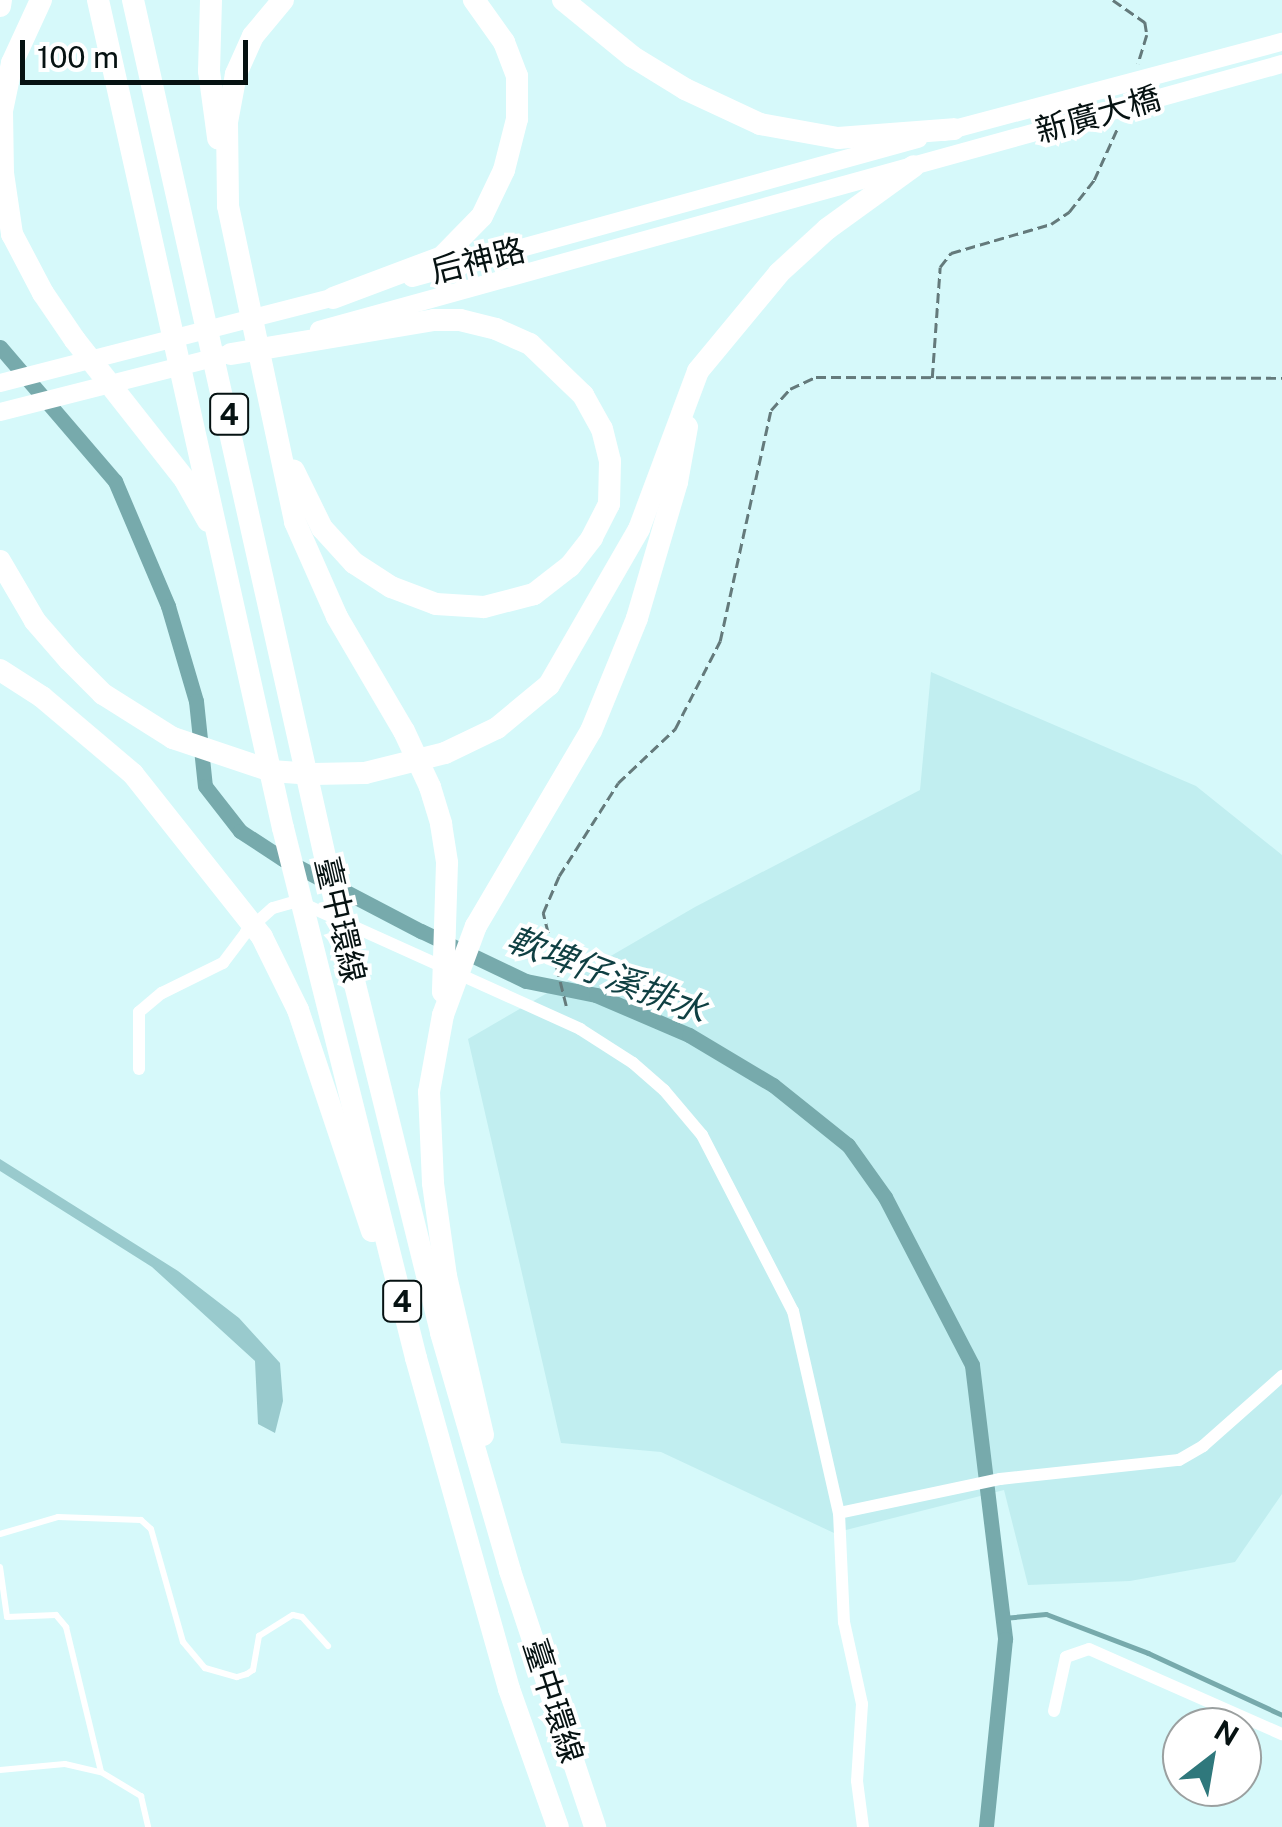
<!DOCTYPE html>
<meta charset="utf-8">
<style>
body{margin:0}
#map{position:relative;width:1282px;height:1827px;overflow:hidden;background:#d6f9fa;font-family:"Public Sans","Noto Sans TC",sans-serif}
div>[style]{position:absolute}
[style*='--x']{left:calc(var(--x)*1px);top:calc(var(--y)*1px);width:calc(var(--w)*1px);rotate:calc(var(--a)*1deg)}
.built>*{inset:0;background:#c1eef0}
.green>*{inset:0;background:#99cacd}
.stream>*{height:5px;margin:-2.5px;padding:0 2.5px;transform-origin:2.5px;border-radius:2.5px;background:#77aaac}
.canal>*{height:15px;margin:-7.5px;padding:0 7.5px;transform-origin:7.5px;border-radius:7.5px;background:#77aaac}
.path>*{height:2.5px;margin-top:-1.25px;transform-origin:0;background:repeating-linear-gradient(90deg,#647a7b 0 10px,transparent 0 15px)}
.lane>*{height:6px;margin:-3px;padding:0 3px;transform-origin:3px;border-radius:3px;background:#fff}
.street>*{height:12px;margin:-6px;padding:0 6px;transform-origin:6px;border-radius:6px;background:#fff}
.secondary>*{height:18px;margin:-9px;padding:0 9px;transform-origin:9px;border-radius:9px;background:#fff}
.highway>*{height:22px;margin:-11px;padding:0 11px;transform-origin:11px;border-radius:11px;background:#fff}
span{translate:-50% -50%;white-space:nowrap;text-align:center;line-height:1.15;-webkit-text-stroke:8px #fff;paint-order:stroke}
.shield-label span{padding:2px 8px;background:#fff;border:2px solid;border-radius:8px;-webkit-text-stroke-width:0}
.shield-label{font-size:30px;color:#061212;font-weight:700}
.street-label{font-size:32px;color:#061212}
.water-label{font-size:35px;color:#0f3f42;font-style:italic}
.north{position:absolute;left:1162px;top:1707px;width:100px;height:100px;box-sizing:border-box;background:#fff;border:2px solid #9ba0a0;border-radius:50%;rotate:31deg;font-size:28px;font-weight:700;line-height:40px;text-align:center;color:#061212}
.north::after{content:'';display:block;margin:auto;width:35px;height:45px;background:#2f787c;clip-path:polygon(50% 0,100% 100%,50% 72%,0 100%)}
.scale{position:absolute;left:20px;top:40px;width:228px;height:45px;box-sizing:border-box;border:5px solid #061212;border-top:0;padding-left:12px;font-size:30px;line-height:35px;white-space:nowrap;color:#061212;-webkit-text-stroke:8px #fff;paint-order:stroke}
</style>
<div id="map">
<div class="built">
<i style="clip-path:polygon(931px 672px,1196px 786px,1282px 855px,1282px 1494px,1235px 1562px,1130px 1581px,1028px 1585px,1004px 1490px,834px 1533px,661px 1452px,561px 1443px,468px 1039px,695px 907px,920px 790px)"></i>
</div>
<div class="green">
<i style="clip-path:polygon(0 1159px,178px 1271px,239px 1318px,280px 1363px,283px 1401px,275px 1433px,258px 1424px,255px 1361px,152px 1267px,0 1171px)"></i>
</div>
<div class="stream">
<i style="--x:1003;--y:1618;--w:43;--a:-5.3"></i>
<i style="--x:1046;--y:1614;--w:109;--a:20.9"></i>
<i style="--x:1148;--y:1653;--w:148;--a:24.8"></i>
</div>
<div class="canal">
<i style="--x:0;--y:347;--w:177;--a:49.4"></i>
<i style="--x:115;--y:481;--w:136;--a:67"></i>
<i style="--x:168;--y:606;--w:99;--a:73.6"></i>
<i style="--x:196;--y:701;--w:85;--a:84"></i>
<i style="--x:205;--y:786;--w:57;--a:52.1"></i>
<i style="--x:240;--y:831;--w:51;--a:33.1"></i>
<i style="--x:283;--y:859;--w:156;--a:27.6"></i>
<i style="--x:421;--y:931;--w:116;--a:25.5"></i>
<i style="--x:526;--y:981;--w:71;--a:11.3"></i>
<i style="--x:596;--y:995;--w:101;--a:23.3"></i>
<i style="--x:689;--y:1035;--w:98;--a:30.8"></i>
<i style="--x:773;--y:1085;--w:96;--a:38.7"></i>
<i style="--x:848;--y:1145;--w:64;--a:54.6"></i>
<i style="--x:885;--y:1197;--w:189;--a:62.6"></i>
<i style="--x:972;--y:1365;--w:276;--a:83.1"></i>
<i style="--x:1005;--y:1639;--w:189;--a:95.8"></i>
</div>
<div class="path">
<i style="--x:1113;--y:0;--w:39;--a:35"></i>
<i style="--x:1145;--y:22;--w:13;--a:81"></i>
<i style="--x:1147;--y:35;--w:30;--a:107"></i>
<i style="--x:932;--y:378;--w:111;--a:-85.9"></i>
<i style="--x:940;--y:267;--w:18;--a:-52"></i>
<i style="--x:951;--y:253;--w:104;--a:-16.2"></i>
<i style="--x:1051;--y:224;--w:22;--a:-34"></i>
<i style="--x:1069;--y:212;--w:41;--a:-52"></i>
<i style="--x:1094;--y:180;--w:56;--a:-65.7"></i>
<i style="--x:566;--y:1006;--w:96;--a:-103.9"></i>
<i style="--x:543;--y:913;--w:40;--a:-66.6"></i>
<i style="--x:559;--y:876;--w:110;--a:-57.6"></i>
<i style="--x:618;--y:783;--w:79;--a:-43.5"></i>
<i style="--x:675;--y:729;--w:99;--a:-62.9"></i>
<i style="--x:720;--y:641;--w:237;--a:-77.6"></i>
<i style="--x:771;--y:410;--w:28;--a:-48"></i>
<i style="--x:790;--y:389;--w:29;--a:-25"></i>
<i style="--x:816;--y:377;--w:466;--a:0.1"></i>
</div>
<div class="lane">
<i style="--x:0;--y:1534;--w:60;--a:-16.3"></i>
<i style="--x:58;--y:1517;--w:83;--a:2.1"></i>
<i style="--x:141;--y:1520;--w:13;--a:42"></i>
<i style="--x:151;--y:1529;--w:117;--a:74.2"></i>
<i style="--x:183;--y:1642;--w:34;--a:50"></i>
<i style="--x:205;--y:1668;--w:33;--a:16"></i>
<i style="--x:237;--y:1677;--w:10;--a:-17"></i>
<i style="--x:247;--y:1674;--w:7;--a:-34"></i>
<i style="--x:253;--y:1670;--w:35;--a:-80"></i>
<i style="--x:259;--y:1636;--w:40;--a:-32"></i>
<i style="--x:293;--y:1615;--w:9;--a:13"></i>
<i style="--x:302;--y:1617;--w:39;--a:48"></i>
<i style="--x:0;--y:1567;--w:50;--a:82"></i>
<i style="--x:7;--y:1617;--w:49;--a:-2.3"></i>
<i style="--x:56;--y:1615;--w:16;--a:50"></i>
<i style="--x:66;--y:1627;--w:149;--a:76.4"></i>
<i style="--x:0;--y:1770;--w:65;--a:-5.3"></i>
<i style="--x:65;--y:1764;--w:37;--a:13"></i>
<i style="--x:101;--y:1772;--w:47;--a:31"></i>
<i style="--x:141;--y:1796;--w:32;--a:77"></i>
</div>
<div class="street">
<i style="--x:139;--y:1069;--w:57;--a:-90"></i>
<i style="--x:139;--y:1012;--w:30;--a:-40"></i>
<i style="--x:162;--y:993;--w:68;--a:-26.2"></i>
<i style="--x:223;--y:963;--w:39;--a:-53"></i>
<i style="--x:246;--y:932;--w:36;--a:-42"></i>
<i style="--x:273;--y:908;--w:25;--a:-16"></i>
<i style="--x:297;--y:901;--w:311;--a:24.3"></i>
<i style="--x:580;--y:1029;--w:63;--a:32.7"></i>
<i style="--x:633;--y:1063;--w:41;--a:41.1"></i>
<i style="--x:664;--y:1090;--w:59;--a:49.8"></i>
<i style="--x:702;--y:1135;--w:198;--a:62.7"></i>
<i style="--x:793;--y:1311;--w:207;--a:77.2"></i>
<i style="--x:839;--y:1513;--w:109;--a:87.4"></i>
<i style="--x:844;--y:1622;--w:84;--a:77.6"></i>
<i style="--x:862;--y:1704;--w:77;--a:93.7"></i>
<i style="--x:857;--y:1781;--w:46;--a:82.6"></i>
<i style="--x:839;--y:1513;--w:165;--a:-11.9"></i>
<i style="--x:1000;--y:1479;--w:180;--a:-6.1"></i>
<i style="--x:1179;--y:1460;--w:28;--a:-30"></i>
<i style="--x:1203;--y:1446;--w:106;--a:-41.5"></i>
<i style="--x:1054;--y:1711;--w:55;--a:-77.5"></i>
<i style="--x:1066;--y:1657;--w:24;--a:-19"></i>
<i style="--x:1089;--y:1649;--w:211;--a:23.8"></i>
</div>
<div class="secondary">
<i style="--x:943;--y:132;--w:351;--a:-14.9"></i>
<i style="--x:412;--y:278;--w:525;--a:-15.36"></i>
<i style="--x:319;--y:330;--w:999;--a:-15.44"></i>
<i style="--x:0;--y:383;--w:354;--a:-14.4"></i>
<i style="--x:0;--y:412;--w:233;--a:-14.2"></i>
</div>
<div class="highway">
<i style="--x:41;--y:0;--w:69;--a:114.7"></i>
<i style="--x:12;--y:63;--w:49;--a:101.8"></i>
<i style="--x:2;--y:111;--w:62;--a:89.1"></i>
<i style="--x:3;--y:173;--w:62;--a:81.6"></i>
<i style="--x:12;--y:234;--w:67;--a:62.3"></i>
<i style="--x:43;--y:293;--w:57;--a:55.8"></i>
<i style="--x:75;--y:340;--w:178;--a:51.8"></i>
<i style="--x:185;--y:480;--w:47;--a:60.7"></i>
<i style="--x:98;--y:0;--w:848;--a:77.41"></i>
<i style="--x:283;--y:828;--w:546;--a:75.91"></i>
<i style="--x:416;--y:1358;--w:344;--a:74.3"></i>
<i style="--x:509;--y:1689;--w:146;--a:70.5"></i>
<i style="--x:133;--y:0;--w:951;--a:77.37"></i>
<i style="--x:341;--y:928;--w:417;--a:76.1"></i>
<i style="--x:441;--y:1333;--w:248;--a:73.8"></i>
<i style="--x:510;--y:1571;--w:270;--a:71.6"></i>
<i style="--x:211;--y:0;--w:71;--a:91.6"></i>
<i style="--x:209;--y:71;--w:68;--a:82.3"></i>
<i style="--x:283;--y:0;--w:47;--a:129.8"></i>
<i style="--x:253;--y:36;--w:42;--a:114.1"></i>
<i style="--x:236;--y:74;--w:49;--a:100.6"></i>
<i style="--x:227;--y:122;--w:84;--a:89.3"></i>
<i style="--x:228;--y:206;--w:323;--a:78"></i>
<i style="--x:295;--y:522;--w:104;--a:66.1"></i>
<i style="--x:337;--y:617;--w:132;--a:59.6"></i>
<i style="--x:404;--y:731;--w:62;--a:65.1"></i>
<i style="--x:430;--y:787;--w:39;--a:73"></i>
<i style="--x:441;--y:824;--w:39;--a:81"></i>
<i style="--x:447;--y:863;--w:129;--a:91.8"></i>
<i style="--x:563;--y:0;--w:90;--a:39.2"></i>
<i style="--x:633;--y:57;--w:61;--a:31.6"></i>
<i style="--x:685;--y:89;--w:83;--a:25"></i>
<i style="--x:760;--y:124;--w:79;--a:10.2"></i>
<i style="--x:838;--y:138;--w:116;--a:-4.4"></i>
<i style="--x:0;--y:6;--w:6;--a:-81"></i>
<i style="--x:333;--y:298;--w:116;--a:-20.6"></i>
<i style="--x:442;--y:257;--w:57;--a:-45.7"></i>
<i style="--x:482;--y:216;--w:51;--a:-64.4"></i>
<i style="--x:504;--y:170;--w:53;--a:-75.7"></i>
<i style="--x:517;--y:119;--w:43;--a:-90"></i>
<i style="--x:517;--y:76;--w:36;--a:-111"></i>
<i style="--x:504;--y:42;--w:52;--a:-125.5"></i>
<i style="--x:231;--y:354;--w:206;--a:-9.5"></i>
<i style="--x:434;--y:320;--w:26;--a:0"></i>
<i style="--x:460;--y:320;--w:37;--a:14"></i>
<i style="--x:496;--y:329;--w:37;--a:24"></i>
<i style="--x:530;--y:344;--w:74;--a:43.9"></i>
<i style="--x:583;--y:395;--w:39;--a:61"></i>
<i style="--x:602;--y:429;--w:33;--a:76"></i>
<i style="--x:610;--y:461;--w:43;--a:91.3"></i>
<i style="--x:609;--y:504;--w:38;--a:117"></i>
<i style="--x:592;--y:538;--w:36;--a:128"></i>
<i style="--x:570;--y:566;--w:46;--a:142.1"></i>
<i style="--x:534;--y:594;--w:52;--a:165.4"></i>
<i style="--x:484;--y:607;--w:48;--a:-176.4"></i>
<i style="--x:436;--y:604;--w:48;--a:-159.3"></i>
<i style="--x:391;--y:587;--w:44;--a:-147"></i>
<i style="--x:354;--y:563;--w:47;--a:-132.4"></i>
<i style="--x:322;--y:528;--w:64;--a:-116.2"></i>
<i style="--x:0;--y:561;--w:69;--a:59.7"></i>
<i style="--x:35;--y:621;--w:52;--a:48.9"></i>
<i style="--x:69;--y:660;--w:48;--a:45"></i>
<i style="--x:103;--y:694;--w:83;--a:32.2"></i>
<i style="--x:173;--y:738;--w:103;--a:18.6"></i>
<i style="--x:271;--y:771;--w:42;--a:4.1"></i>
<i style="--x:313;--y:774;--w:52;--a:-1.1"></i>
<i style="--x:365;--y:773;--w:82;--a:-14"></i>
<i style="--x:445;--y:753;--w:58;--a:-25.7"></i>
<i style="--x:497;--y:728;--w:67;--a:-39.6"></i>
<i style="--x:549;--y:685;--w:180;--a:-60"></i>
<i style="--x:639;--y:529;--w:169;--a:-69.5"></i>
<i style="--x:698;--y:371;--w:127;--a:-50.4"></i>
<i style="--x:779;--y:273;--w:65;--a:-42.5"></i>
<i style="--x:827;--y:229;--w:107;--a:-35.9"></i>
<i style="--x:0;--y:670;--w:50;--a:32.7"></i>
<i style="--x:42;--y:697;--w:119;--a:40.2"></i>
<i style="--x:133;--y:774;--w:208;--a:51.6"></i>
<i style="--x:262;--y:937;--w:81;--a:63.7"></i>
<i style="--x:298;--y:1010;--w:233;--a:71.5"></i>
<i style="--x:483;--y:1435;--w:163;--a:-103.1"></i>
<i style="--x:446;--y:1276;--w:94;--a:-98"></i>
<i style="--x:433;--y:1183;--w:91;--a:-92.5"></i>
<i style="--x:429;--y:1092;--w:78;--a:-79.7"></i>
<i style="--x:443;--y:1015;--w:95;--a:-69.7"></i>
<i style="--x:476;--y:926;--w:226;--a:-59.5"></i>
<i style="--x:591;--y:731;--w:122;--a:-67.8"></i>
<i style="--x:637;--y:618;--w:142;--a:-73.6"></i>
<i style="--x:677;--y:482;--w:56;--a:-79.7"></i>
</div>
<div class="shield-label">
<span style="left:229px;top:414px">4</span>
<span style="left:402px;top:1301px">4</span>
</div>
<div class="street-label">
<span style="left:1098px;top:115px;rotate:-16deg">新廣大橋</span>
<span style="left:478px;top:261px;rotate:-14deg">后神路</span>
<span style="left:340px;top:920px;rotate:77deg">臺中環線</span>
<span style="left:553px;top:1701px;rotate:72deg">臺中環線</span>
</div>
<div class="water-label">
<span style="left:607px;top:975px;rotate:21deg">軟埤仔溪排水</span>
</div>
<div class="north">N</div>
<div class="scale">100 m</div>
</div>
